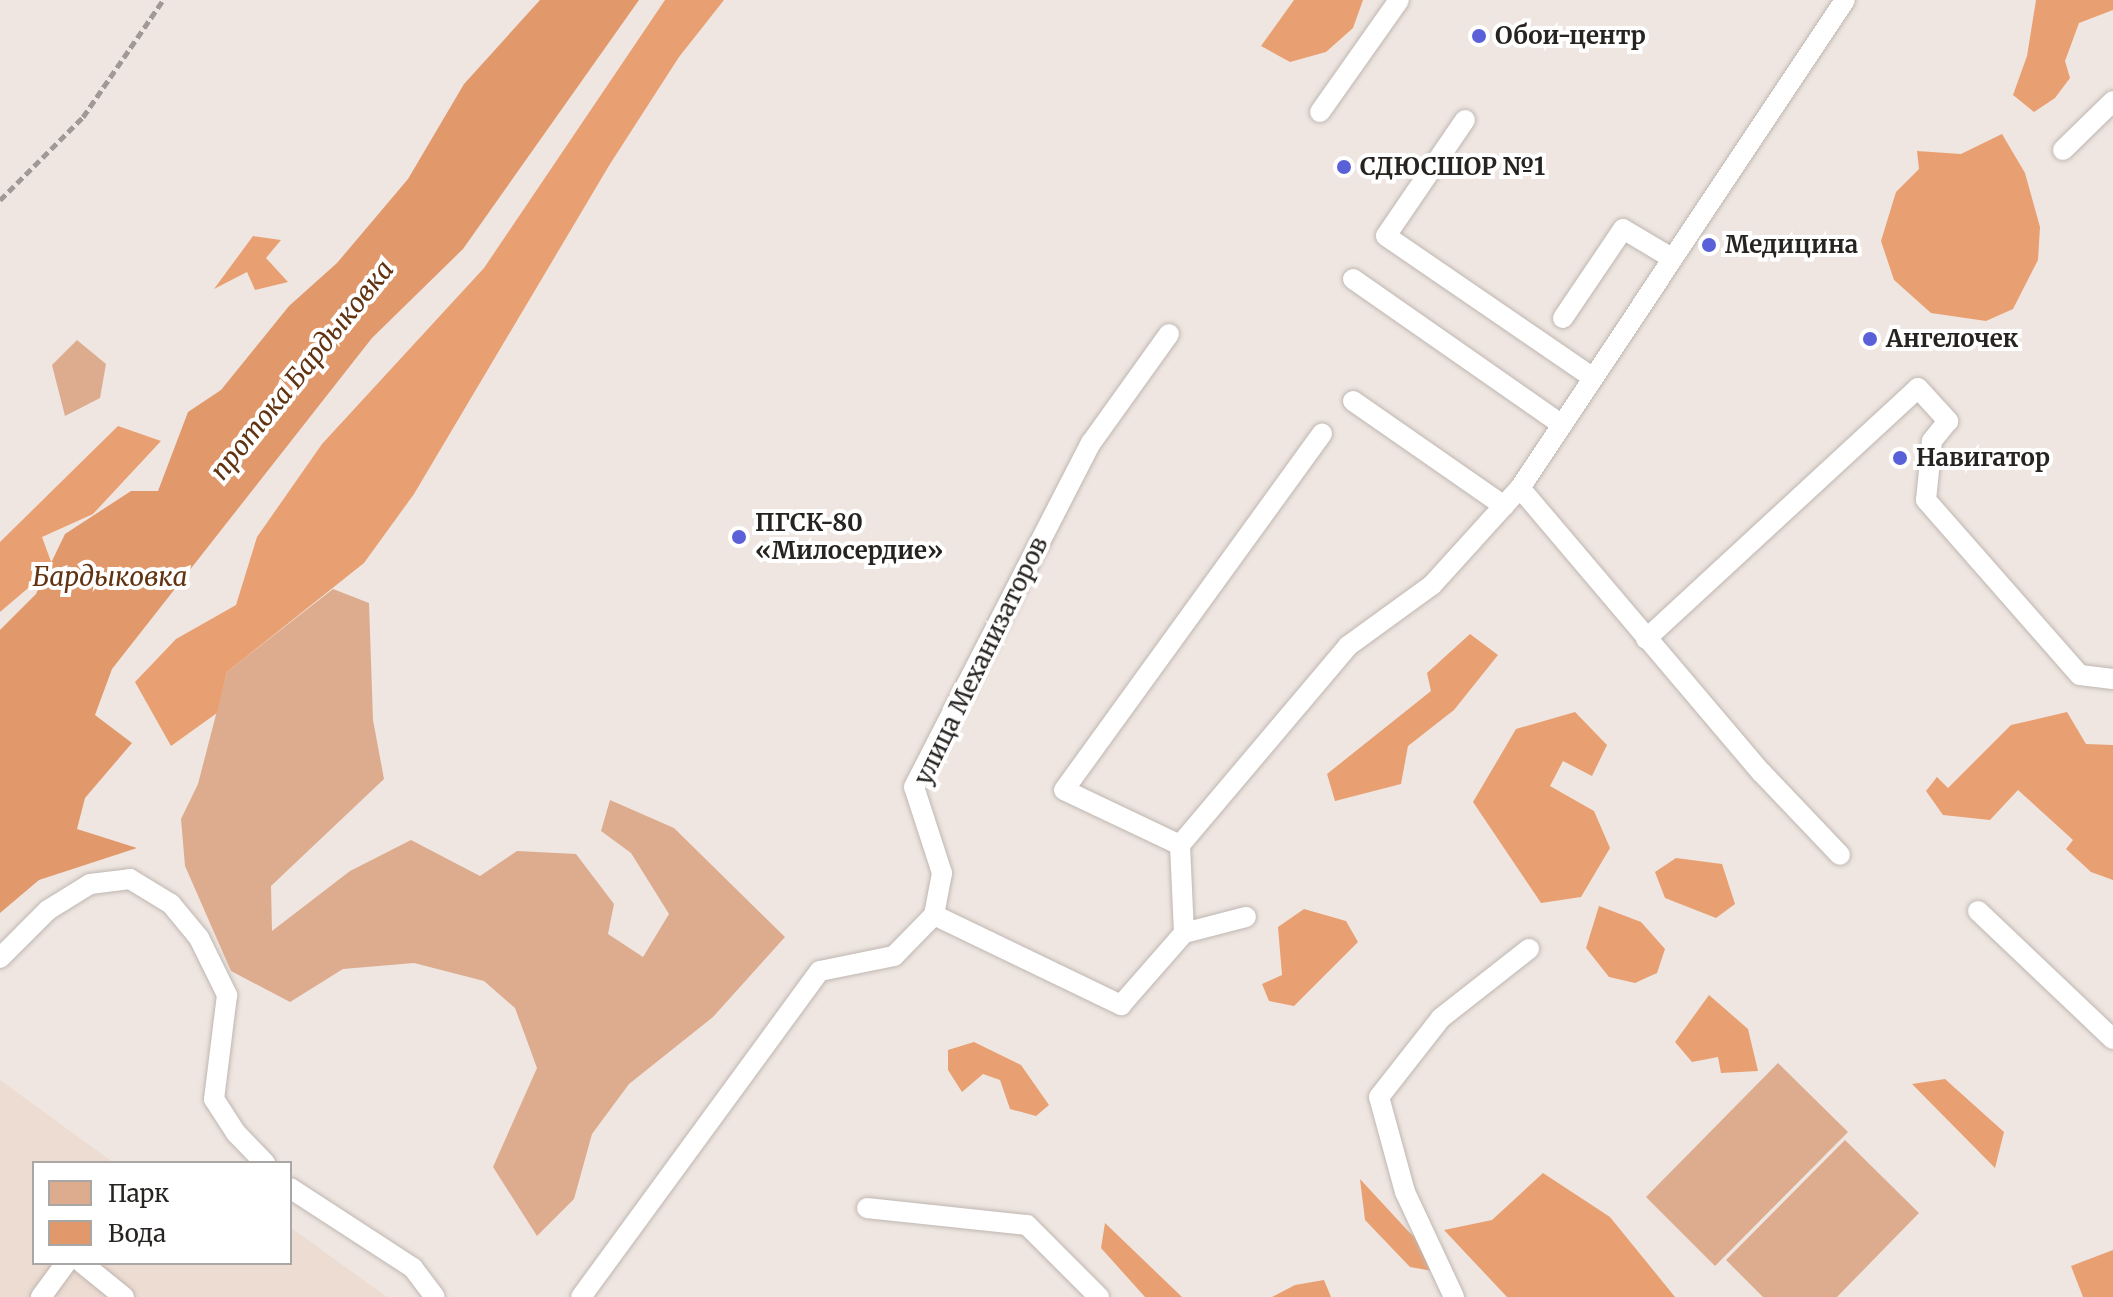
<!DOCTYPE html>
<meta charset="utf-8">
<style>
body{margin:0}
#map{position:relative;width:2113px;height:1297px;overflow:hidden;background:#efe6e1;font-family:Merriweather,serif}
div>[style]{position:absolute}
[style*='--x']{left:calc(var(--x)*1px);top:calc(var(--y)*1px);width:calc(var(--w)*1px);rotate:calc(var(--a)*1deg)}
.built>*{inset:0;background:#eddcd2}
.green>*{inset:0;background:#ddac8e}
.forest>*{inset:0;background:#e8a072}
.water>*{inset:0;background:#e1996b}
.path>*{height:5px;margin-top:-2.5px;transform-origin:0;background:repeating-linear-gradient(90deg,#a09995 0 8px,transparent 0 12px)}
.roads{filter:drop-shadow(0 0 2px #bfb6b1) drop-shadow(0 0 2px #bfb6b1)}
.lane>*{height:20px;margin:-10px;padding:0 10px;transform-origin:10px;border-radius:10px;background:#fff}
.dots>*{width:22px;height:22px;translate:-50% -50%;box-sizing:border-box;border:4px solid #fff;border-radius:50%}
span{translate:-50% -50%;white-space:nowrap;text-align:center;line-height:1.15;-webkit-text-stroke:8px #fff;paint-order:stroke}
.poi-label{font-size:24px;color:#262321;font-weight:700}
.left{translate:0 -50%;text-align:left}
.street-label{font-size:24px;color:#262321}
.water-label{font-size:26px;color:#623311;font-style:italic}
.legend{position:absolute;left:32px;top:1161px;width:260px;height:104px;box-sizing:border-box;background:#fff;border:2px solid #a8a7a6;margin:0;padding:10px 14px;list-style:none;font-size:24px;color:#262321}
.legend li{display:flex;align-items:center;gap:16px;height:40px}
.legend b{width:40px;border:2px solid #a8a7a6}
</style>
<div id="map">
<div class="built">
<i style="clip-path:polygon(0 1080px,114px 1163px,34px 1163px,34px 1263px,290px 1263px,290px 1227px,387px 1297px,0 1297px)"></i>
</div>
<div class="green">
<i style="clip-path:polygon(77px 340px,106px 364px,100px 398px,65px 416px,52px 365px)"></i>
<i style="clip-path:polygon(333px 589px,369px 603px,373px 720px,384px 779px,271px 886px,272px 931px,350px 871px,411px 840px,480px 876px,517px 851px,576px 854px,614px 904px,608px 934px,643px 957px,669px 914px,631px 853px,601px 831px,610px 800px,674px 828px,785px 937px,713px 1017px,629px 1084px,592px 1134px,574px 1199px,537px 1236px,493px 1167px,537px 1068px,515px 1008px,484px 981px,414px 963px,343px 969px,290px 1002px,231px 971px,185px 866px,181px 819px,198px 784px,227px 672px)"></i>
<i style="clip-path:polygon(1778px 1063px,1848px 1132px,1715px 1266px,1646px 1197px)"></i>
<i style="clip-path:polygon(1845px 1140px,1919px 1213px,1837px 1297px,1763px 1297px,1726px 1260px)"></i>
</div>
<div class="forest">
<i style="clip-path:polygon(665px 0,724px 0,679px 57px,610px 164px,414px 494px,364px 563px,227px 672px,217px 713px,171px 746px,135px 682px,176px 639px,236px 605px,257px 537px,322px 444px,484px 268px)"></i>
<i style="clip-path:polygon(1294px 0,1363px 0,1353px 28px,1326px 52px,1290px 62px,1261px 46px)"></i>
<i style="clip-path:polygon(2036px 0,2113px 0,2113px 10px,2079px 23px,2065px 61px,2070px 78px,2055px 98px,2034px 112px,2013px 95px,2027px 56px)"></i>
<i style="clip-path:polygon(2002px 134px,2025px 173px,2040px 227px,2038px 260px,2013px 309px,1986px 321px,1931px 313px,1894px 280px,1881px 241px,1896px 192px,1919px 169px,1917px 151px,1961px 154px)"></i>
<i style="clip-path:polygon(253px 236px,281px 240px,266px 258px,288px 282px,255px 290px,247px 272px,214px 289px)"></i>
<i style="clip-path:polygon(118px 426px,161px 441px,93px 514px,42px 537px,53px 567px,0 612px,0 542px)"></i>
<i style="clip-path:polygon(1470px 634px,1498px 655px,1454px 710px,1408px 746px,1401px 784px,1335px 801px,1327px 774px,1431px 691px,1427px 673px)"></i>
<i style="clip-path:polygon(1575px 712px,1607px 745px,1592px 776px,1563px 761px,1550px 786px,1594px 811px,1610px 848px,1581px 897px,1541px 903px,1473px 802px,1516px 729px)"></i>
<i style="clip-path:polygon(2067px 712px,2086px 744px,2113px 745px,2113px 880px,2091px 872px,2066px 849px,2073px 840px,2018px 790px,1990px 820px,1943px 815px,1926px 791px,1937px 777px,1948px 788px,2011px 725px)"></i>
<i style="clip-path:polygon(1676px 858px,1722px 864px,1735px 904px,1716px 918px,1665px 898px,1655px 872px)"></i>
<i style="clip-path:polygon(1599px 906px,1641px 922px,1665px 949px,1657px 973px,1635px 983px,1609px 977px,1586px 948px)"></i>
<i style="clip-path:polygon(1304px 909px,1346px 921px,1358px 942px,1294px 1006px,1269px 1001px,1262px 984px,1282px 975px,1278px 927px)"></i>
<i style="clip-path:polygon(1709px 995px,1748px 1029px,1758px 1071px,1721px 1073px,1718px 1057px,1692px 1062px,1675px 1042px)"></i>
<i style="clip-path:polygon(974px 1042px,1021px 1065px,1049px 1105px,1036px 1116px,1010px 1109px,1000px 1080px,983px 1074px,962px 1092px,948px 1070px,948px 1050px)"></i>
<i style="clip-path:polygon(1945px 1079px,2004px 1132px,1995px 1168px,1912px 1084px)"></i>
<i style="clip-path:polygon(1543px 1173px,1610px 1217px,1675px 1297px,1507px 1297px,1444px 1230px,1492px 1220px)"></i>
<i style="clip-path:polygon(1360px 1179px,1409px 1232px,1441px 1258px,1444px 1273px,1410px 1267px,1365px 1220px)"></i>
<i style="clip-path:polygon(1105px 1223px,1182px 1297px,1145px 1297px,1101px 1248px)"></i>
<i style="clip-path:polygon(2113px 1250px,2113px 1297px,2083px 1297px,2071px 1266px)"></i>
<i style="clip-path:polygon(1324px 1280px,1331px 1297px,1272px 1297px,1295px 1285px)"></i>
</div>
<div class="water">
<i style="clip-path:polygon(540px 0,639px 0,463px 249px,372px 338px,112px 669px,95px 715px,132px 743px,85px 798px,77px 829px,137px 848px,39px 880px,0 913px,0 630px,36px 594px,65px 534px,131px 491px,158px 491px,188px 412px,221px 390px,289px 306px,337px 263px,408px 179px,464px 84px)"></i>
</div>
<div class="path">
<i style="--x:0;--y:200;--w:117;--a:-45"></i>
<i style="--x:83;--y:117;--w:142;--a:-55.6"></i>
</div>
<div class="roads">
<div class="lane">
<i style="--x:1320;--y:112;--w:137;--a:-54.8"></i>
<i style="--x:1465;--y:120;--w:140;--a:124.3"></i>
<i style="--x:1386;--y:236;--w:250;--a:34.4"></i>
<i style="--x:2063;--y:150;--w:70;--a:-44.4"></i>
<i style="--x:1353;--y:279;--w:255;--a:34.9"></i>
<i style="--x:1563;--y:318;--w:107;--a:-56"></i>
<i style="--x:1623;--y:229;--w:55;--a:30.8"></i>
<i style="--x:1353;--y:401;--w:184;--a:34.8"></i>
<i style="--x:1520;--y:488;--w:374;--a:49.7"></i>
<i style="--x:1762;--y:773;--w:113;--a:46.4"></i>
<i style="--x:1646;--y:639;--w:370;--a:-42.7"></i>
<i style="--x:1918;--y:388;--w:45;--a:47.7"></i>
<i style="--x:1948;--y:421;--w:26;--a:129"></i>
<i style="--x:1932;--y:441;--w:59;--a:95.8"></i>
<i style="--x:1926;--y:500;--w:233;--a:48.7"></i>
<i style="--x:2080;--y:675;--w:33;--a:7"></i>
<i style="--x:1180;--y:845;--w:128;--a:-154.6"></i>
<i style="--x:1064;--y:790;--w:440;--a:-54.1"></i>
<i style="--x:1978;--y:911;--w:186;--a:43.5"></i>
<i style="--x:934;--y:915;--w:208;--a:25.7"></i>
<i style="--x:1121;--y:1005;--w:96;--a:-48.8"></i>
<i style="--x:1184;--y:933;--w:88;--a:-92.6"></i>
<i style="--x:1180;--y:845;--w:260;--a:-49.8"></i>
<i style="--x:1348;--y:646;--w:104;--a:-36"></i>
<i style="--x:1432;--y:585;--w:131;--a:-47.8"></i>
<i style="--x:1520;--y:488;--w:586;--a:-56.34"></i>
<i style="--x:1184;--y:933;--w:64;--a:-14.5"></i>
<i style="--x:0;--y:958;--w:68;--a:-45"></i>
<i style="--x:48;--y:910;--w:49;--a:-31.8"></i>
<i style="--x:90;--y:884;--w:40;--a:-7.1"></i>
<i style="--x:130;--y:879;--w:48;--a:31.4"></i>
<i style="--x:171;--y:904;--w:44;--a:50.5"></i>
<i style="--x:199;--y:938;--w:64;--a:63.8"></i>
<i style="--x:227;--y:995;--w:105;--a:97.1"></i>
<i style="--x:214;--y:1099;--w:40;--a:57.1"></i>
<i style="--x:236;--y:1133;--w:42;--a:46"></i>
<i style="--x:290;--y:1188;--w:147;--a:33"></i>
<i style="--x:413;--y:1268;--w:36;--a:53"></i>
<i style="--x:867;--y:1208;--w:161;--a:6.1"></i>
<i style="--x:1027;--y:1225;--w:102;--a:45"></i>
<i style="--x:82;--y:1263;--w:54;--a:39"></i>
<i style="--x:41;--y:1297;--w:42;--a:-53.7"></i>
<i style="--x:581;--y:1297;--w:404;--a:-53.8"></i>
<i style="--x:820;--y:971;--w:76;--a:-11.5"></i>
<i style="--x:894;--y:956;--w:57;--a:-45.7"></i>
<i style="--x:934;--y:915;--w:43;--a:-79.2"></i>
<i style="--x:942;--y:873;--w:90;--a:-108"></i>
<i style="--x:914;--y:787;--w:387;--a:-62.8"></i>
<i style="--x:1091;--y:443;--w:134;--a:-54.4"></i>
<i style="--x:1454;--y:1297;--w:116;--a:-115"></i>
<i style="--x:1405;--y:1192;--w:98;--a:-105.3"></i>
<i style="--x:1379;--y:1097;--w:100;--a:-51.9"></i>
<i style="--x:1441;--y:1018;--w:112;--a:-38.1"></i>
</div>
</div>
<div class="dots">
<i style="left:1479px;top:36px;background:#5a60d7"></i>
<i style="left:1344px;top:167px;background:#5a60d7"></i>
<i style="left:1709px;top:245px;background:#5a60d7"></i>
<i style="left:1870px;top:339px;background:#5a60d7"></i>
<i style="left:1900px;top:458px;background:#5a60d7"></i>
<i style="left:739px;top:537px;background:#5a60d7"></i>
</div>
<div class="poi-label">
<span class="left" style="left:1495px;top:36px">Обои-центр</span>
<span class="left" style="left:1360px;top:167px">СДЮСШОР №1</span>
<span class="left" style="left:1725px;top:245px">Медицина</span>
<span class="left" style="left:1886px;top:339px">Ангелочек</span>
<span class="left" style="left:1916px;top:458px">Навигатор</span>
<span class="left" style="left:755px;top:537px">ПГСК-80<br>«Милосердие»</span>
</div>
<div class="street-label">
<span style="left:981px;top:661px;rotate:-64deg">улица Механизаторов</span>
</div>
<div class="water-label">
<span style="left:302px;top:370px;rotate:-51deg">протока Бардыковка</span>
<span style="left:110px;top:577px">Бардыковка</span>
</div>
<ul class="legend">
<li><b style="height:22px;background:#ddac8e"></b>Парк</li>
<li><b style="height:22px;background:#e1996b"></b>Вода</li>
</ul>
</div>
